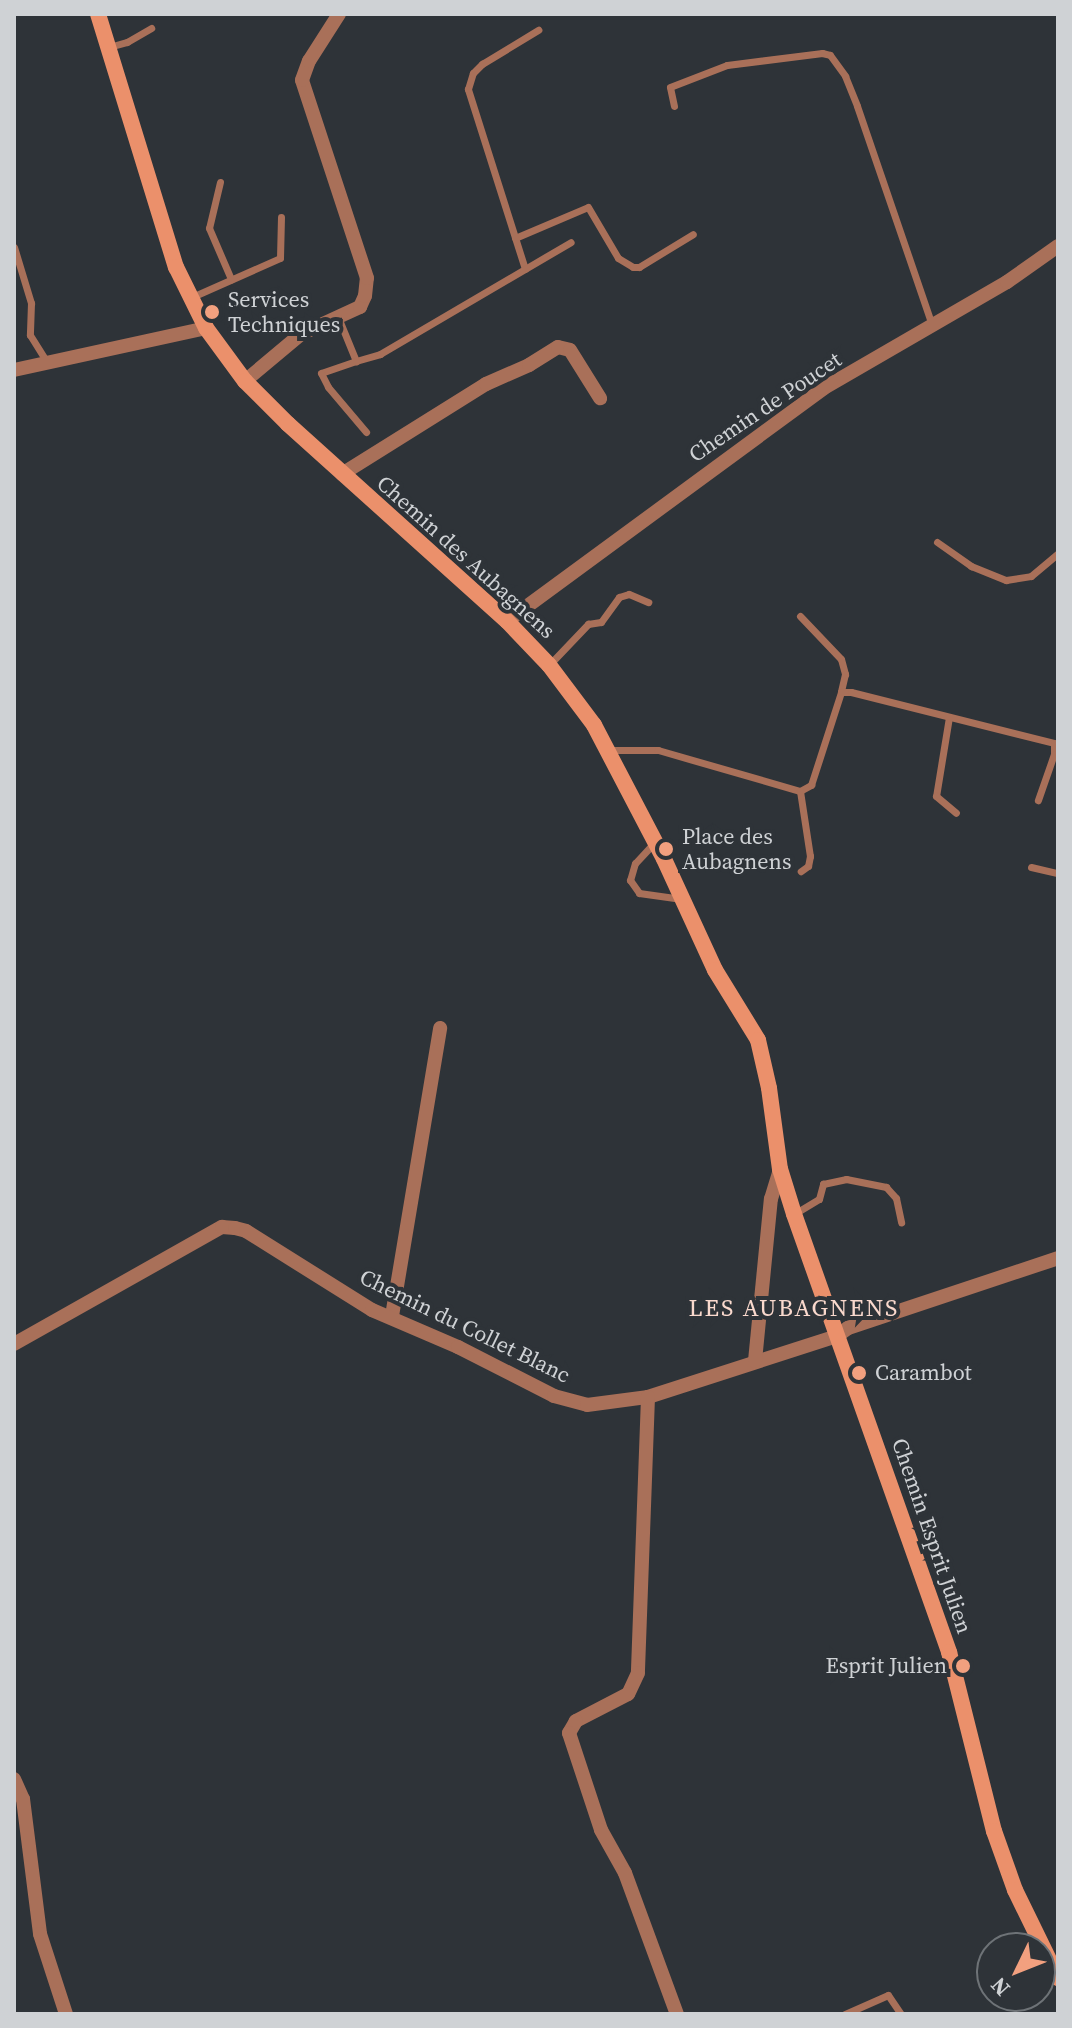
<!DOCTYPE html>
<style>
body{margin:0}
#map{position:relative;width:1072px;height:2028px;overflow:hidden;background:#2e3338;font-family:"Source Serif 4",serif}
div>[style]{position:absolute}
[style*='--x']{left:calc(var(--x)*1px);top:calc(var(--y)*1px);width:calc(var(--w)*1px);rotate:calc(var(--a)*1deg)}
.lane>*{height:7px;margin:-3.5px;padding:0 3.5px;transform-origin:3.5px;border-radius:3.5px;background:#a97059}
.street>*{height:14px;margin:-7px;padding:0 7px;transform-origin:7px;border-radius:7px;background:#a97059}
.secondary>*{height:16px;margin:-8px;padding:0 8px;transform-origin:8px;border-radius:8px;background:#eb906b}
.dots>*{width:22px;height:22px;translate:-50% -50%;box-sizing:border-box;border:4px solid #2e3338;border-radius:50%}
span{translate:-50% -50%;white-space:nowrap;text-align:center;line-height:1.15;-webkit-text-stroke:8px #2e3338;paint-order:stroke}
.poi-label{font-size:22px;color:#cfd2d5}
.left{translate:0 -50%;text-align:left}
.right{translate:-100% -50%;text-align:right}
.street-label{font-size:22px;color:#cfd2d5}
.neighbourhood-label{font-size:24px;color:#fad9cd;letter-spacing:2px}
.frame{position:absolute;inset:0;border:16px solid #cfd2d5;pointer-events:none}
.north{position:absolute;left:976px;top:1932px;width:80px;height:80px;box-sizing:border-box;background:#2e3338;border:2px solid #6e7377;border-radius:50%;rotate:227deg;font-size:22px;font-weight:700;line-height:32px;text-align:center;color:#cfd2d5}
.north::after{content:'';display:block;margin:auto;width:28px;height:36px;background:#f2a07f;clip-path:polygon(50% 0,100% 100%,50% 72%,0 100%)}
</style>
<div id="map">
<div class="lane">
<i style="--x:109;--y:47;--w:19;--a:-16"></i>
<i style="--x:127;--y:42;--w:28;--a:-30"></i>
<i style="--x:674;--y:106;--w:19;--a:-102"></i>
<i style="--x:670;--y:87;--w:61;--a:-21.1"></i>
<i style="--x:727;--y:65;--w:96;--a:-7.2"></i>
<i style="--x:822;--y:53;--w:8;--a:14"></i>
<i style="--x:830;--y:55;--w:26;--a:54"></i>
<i style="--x:845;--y:76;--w:32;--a:68"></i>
<i style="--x:857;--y:106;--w:231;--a:71.1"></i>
<i style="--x:220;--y:182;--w:47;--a:103.4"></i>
<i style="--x:209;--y:228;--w:56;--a:66.7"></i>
<i style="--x:515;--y:238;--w:79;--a:-23"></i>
<i style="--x:588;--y:207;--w:59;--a:59.5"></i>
<i style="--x:618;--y:258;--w:17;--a:31"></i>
<i style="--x:633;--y:267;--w:6;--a:0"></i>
<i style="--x:639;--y:267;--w:63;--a:-31.4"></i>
<i style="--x:14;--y:247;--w:59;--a:73.1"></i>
<i style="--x:31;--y:303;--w:32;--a:92"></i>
<i style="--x:30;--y:335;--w:32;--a:58"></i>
<i style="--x:525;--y:269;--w:189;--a:-107.6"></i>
<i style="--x:468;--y:89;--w:17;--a:-73"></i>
<i style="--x:473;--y:73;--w:13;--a:-45"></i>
<i style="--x:482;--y:64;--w:66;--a:-31.3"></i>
<i style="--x:192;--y:297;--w:96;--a:-23.9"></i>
<i style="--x:280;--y:258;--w:41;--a:-88.6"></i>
<i style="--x:338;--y:317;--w:48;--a:67.8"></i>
<i style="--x:356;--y:361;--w:25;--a:-16"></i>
<i style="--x:380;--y:354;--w:221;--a:-30.4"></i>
<i style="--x:356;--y:361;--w:37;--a:161"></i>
<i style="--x:321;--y:373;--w:16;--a:63"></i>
<i style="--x:328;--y:387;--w:59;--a:49.8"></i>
<i style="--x:937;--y:542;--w:42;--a:35.2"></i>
<i style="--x:971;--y:566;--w:38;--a:22"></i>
<i style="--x:1006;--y:580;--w:25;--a:-9"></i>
<i style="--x:1031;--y:576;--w:35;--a:-40"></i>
<i style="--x:800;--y:616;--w:59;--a:46.4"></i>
<i style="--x:841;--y:659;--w:16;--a:75"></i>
<i style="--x:845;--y:674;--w:18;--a:103"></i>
<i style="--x:549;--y:665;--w:57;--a:-46.4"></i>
<i style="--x:588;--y:624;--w:13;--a:-9"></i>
<i style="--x:601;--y:622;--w:31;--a:-54"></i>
<i style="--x:619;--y:597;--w:10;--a:-17"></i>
<i style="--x:629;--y:594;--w:21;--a:23"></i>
<i style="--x:949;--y:717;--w:80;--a:99.3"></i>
<i style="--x:936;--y:796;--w:26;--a:40"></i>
<i style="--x:610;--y:750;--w:48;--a:0"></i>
<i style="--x:658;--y:750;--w:148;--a:16.1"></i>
<i style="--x:800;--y:791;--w:13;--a:-29"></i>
<i style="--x:811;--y:785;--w:98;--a:-72.1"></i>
<i style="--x:841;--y:692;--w:10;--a:0"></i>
<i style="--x:851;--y:692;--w:209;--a:14.1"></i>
<i style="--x:1054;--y:743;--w:11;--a:90"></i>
<i style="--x:1054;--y:754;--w:49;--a:109.2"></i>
<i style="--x:800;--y:791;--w:66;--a:81.3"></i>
<i style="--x:810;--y:856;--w:10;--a:101"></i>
<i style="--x:808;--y:866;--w:9;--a:144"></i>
<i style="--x:653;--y:844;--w:26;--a:133"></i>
<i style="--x:635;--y:863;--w:18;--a:106"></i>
<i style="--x:630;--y:880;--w:16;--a:55"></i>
<i style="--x:639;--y:893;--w:43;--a:7.9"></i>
<i style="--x:1031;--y:867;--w:28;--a:13"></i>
<i style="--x:794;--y:1214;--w:29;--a:-31"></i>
<i style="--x:819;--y:1199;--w:16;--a:-75"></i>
<i style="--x:823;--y:1184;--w:24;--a:-12"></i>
<i style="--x:846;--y:1179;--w:41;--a:11.3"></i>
<i style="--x:886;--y:1187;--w:15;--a:48"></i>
<i style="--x:896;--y:1198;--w:25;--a:78"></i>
<i style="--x:845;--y:2014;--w:47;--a:-23.8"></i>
<i style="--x:888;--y:1995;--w:23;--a:56"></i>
</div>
<div class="street">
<i style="--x:14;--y:370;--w:197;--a:-12.3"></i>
<i style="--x:245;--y:381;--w:73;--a:-40"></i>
<i style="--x:301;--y:334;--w:65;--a:-24.6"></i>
<i style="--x:360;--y:307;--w:12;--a:-66"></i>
<i style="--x:365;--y:296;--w:18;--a:-84"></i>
<i style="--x:367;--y:278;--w:208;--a:-108.2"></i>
<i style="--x:302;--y:80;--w:20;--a:-70"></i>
<i style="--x:309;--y:61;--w:56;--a:-57.4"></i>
<i style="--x:342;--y:474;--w:170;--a:-32"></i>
<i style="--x:486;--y:384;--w:47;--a:-23.8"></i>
<i style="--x:529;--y:365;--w:34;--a:-32"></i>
<i style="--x:558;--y:347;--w:12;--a:14"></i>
<i style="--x:570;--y:350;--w:57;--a:58"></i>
<i style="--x:507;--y:621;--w:393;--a:-36.3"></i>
<i style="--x:824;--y:388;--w:211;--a:-30.1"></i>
<i style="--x:1007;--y:282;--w:62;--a:-35.2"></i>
<i style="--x:392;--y:1316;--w:292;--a:-80.5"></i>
<i style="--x:14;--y:1344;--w:239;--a:-29.4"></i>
<i style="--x:222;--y:1227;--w:13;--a:4"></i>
<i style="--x:235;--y:1228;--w:11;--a:15"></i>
<i style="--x:246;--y:1231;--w:149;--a:32.1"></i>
<i style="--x:372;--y:1310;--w:94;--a:23.3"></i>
<i style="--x:458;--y:1347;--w:108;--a:27"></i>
<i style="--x:554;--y:1396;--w:34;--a:15"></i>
<i style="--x:587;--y:1405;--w:62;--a:-7.5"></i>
<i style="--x:648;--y:1397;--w:199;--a:-17.9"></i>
<i style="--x:837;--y:1336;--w:14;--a:-36"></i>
<i style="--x:848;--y:1328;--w:221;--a:-18.4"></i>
<i style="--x:755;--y:1361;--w:163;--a:-84.4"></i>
<i style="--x:771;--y:1199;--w:31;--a:-73"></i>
<i style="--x:648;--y:1397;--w:276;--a:92.1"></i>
<i style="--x:638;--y:1673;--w:23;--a:115"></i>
<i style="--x:628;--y:1694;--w:59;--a:152.6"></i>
<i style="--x:576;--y:1721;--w:14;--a:120"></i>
<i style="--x:569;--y:1733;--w:102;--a:71.7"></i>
<i style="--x:601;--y:1830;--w:49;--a:60.8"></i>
<i style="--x:625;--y:1873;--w:150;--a:69.8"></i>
<i style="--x:14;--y:1779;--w:22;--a:66"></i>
<i style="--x:23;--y:1799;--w:136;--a:82.8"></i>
<i style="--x:40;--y:1934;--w:84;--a:72"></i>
</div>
<div class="secondary">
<i style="--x:98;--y:14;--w:265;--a:72.9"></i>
<i style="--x:176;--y:267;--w:68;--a:63.8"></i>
<i style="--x:206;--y:328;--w:66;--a:53.7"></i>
<i style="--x:245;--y:381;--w:61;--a:45"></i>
<i style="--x:288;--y:424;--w:295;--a:42"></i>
<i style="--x:507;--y:621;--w:61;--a:46.3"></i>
<i style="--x:549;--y:665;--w:75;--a:53.1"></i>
<i style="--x:594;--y:725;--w:151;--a:62.4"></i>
<i style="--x:664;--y:859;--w:122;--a:65.3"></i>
<i style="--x:715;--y:970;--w:82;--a:58.4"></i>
<i style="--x:758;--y:1040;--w:49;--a:77.1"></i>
<i style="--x:769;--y:1088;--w:82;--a:82.3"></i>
<i style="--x:780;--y:1169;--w:47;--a:72.7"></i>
<i style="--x:794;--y:1214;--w:465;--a:70.5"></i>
<i style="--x:949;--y:1652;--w:185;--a:75.9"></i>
<i style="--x:994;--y:1831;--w:63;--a:70.4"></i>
<i style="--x:1015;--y:1890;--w:98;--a:64"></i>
</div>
<div class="dots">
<i style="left:212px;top:312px;background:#f2a07f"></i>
<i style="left:666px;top:849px;background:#f2a07f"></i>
<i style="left:859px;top:1373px;background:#f2a07f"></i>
<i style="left:963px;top:1666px;background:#f2a07f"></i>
</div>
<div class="poi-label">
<span class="left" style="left:228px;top:312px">Services<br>Techniques</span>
<span class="left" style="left:682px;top:849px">Place des<br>Aubagnens</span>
<span class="left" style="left:875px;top:1373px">Carambot</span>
<span class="right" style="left:947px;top:1666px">Esprit Julien</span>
</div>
<div class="street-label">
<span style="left:765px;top:407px;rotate:-34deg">Chemin de Poucet</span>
<span style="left:466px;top:557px;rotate:42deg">Chemin des Aubagnens</span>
<span style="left:465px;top:1326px;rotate:26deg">Chemin du Collet Blanc</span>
<span style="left:932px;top:1536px;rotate:71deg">Chemin Esprit Julien</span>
</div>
<div class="neighbourhood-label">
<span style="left:794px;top:1308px">LES AUBAGNENS</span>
</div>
<div class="frame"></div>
<div class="north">N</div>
</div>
